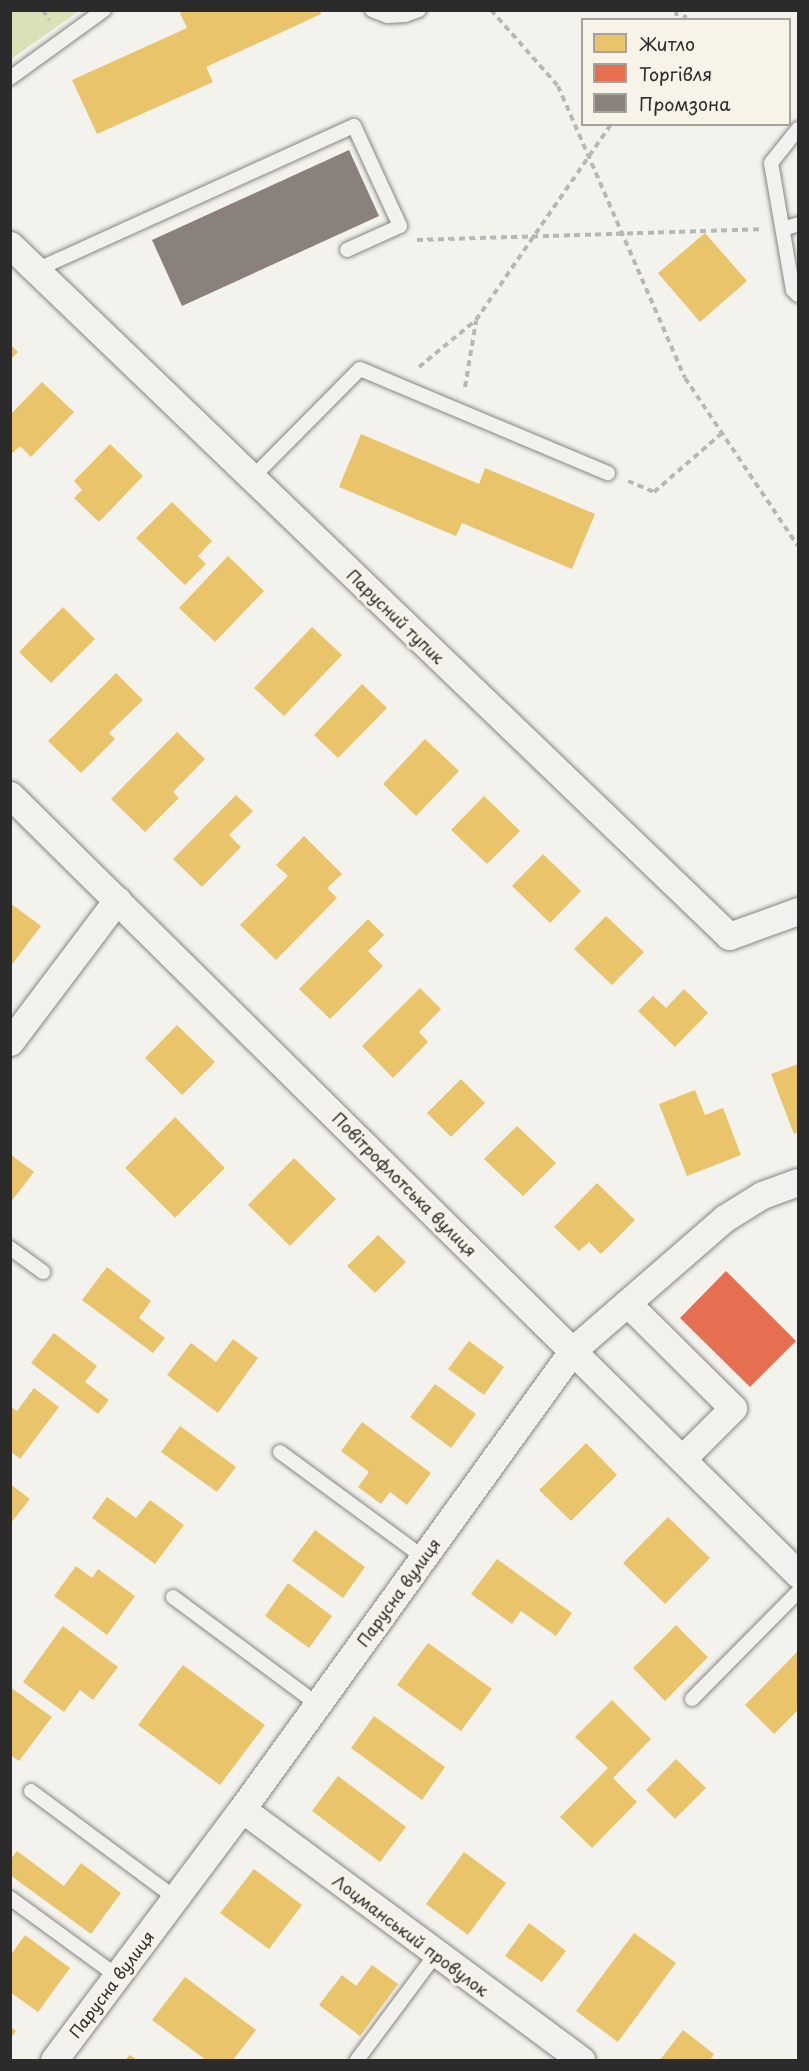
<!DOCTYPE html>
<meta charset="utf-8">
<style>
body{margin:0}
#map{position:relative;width:809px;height:2071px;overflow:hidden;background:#f4f2ec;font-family:"Playpen Sans",sans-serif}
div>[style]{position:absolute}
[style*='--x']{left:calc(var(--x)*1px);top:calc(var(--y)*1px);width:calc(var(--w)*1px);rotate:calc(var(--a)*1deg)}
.green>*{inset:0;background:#d9e2b6}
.homes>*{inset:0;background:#e9c46a}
.shops>*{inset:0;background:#e76f51}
.industry>*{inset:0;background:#8a817c}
.path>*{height:4px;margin-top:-2px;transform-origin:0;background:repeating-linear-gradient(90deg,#b8b7b5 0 6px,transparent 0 10.5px)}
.roads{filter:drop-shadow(0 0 2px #858582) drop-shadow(0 0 2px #858582)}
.lane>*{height:14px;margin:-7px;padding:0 7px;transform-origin:7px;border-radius:7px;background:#f2f1ed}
.street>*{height:27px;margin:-13.5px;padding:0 13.5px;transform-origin:13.5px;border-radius:13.5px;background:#f2f1ed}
span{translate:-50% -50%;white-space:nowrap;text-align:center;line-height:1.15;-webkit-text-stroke:6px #f7f3e8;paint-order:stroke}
.street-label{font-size:16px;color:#2b2b2b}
.frame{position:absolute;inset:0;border:12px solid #2b2b2b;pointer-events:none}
.legend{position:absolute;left:581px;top:18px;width:210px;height:108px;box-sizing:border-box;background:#f7f3e8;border:2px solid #a5a39c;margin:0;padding:8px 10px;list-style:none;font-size:18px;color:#2b2b2b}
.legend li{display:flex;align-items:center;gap:12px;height:30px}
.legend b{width:30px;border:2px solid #a5a39c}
</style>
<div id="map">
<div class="green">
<i style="clip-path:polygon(11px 10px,79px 10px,79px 11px,11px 59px)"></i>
</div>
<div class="homes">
<i style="clip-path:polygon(186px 10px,320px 10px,321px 14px,206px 67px,213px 82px,97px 134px,72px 80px,187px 28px,180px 13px)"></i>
<i style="clip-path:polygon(705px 233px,747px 281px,700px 322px,658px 273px)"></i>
<i style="clip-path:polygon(10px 344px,18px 352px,10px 360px)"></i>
<i style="clip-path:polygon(42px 382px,74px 412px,31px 457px,20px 446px,10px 455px,10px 415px)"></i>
<i style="clip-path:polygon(361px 434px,479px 484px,485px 468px,595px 514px,572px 569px,462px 523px,456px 536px,339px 487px)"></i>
<i style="clip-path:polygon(110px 444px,143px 476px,99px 522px,74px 498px,82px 490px,74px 481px)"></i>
<i style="clip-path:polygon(172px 502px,212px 541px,198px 556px,206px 564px,185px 585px,136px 538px)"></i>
<i style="clip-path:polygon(228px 556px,264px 591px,215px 642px,179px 608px)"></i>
<i style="clip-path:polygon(63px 607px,95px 639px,51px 683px,19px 652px)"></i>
<i style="clip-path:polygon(312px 627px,342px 655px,284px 716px,254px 688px)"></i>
<i style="clip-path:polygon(116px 673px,143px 700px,109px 733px,115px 739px,81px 773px,48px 741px)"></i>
<i style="clip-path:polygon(362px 684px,387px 708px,338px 758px,314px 735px)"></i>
<i style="clip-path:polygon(177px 732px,205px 759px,173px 792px,179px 798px,145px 832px,111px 799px)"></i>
<i style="clip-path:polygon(425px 739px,459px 771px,416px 816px,383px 784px)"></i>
<i style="clip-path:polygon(236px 795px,253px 811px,229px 835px,241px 847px,202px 887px,173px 859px)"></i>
<i style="clip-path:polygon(484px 796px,520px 831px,487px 864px,451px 830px)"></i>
<i style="clip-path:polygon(304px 836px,342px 874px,327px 888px,337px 898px,276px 960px,240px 925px,288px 876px,276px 865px)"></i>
<i style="clip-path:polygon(543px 854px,581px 891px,550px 923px,512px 886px)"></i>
<i style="clip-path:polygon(10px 903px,41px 926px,10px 967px)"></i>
<i style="clip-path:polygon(606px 916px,644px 952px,612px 985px,574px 949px)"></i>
<i style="clip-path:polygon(368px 919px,384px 935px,368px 951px,383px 966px,330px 1019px,299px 989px)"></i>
<i style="clip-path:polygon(420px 988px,441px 1009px,419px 1032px,428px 1042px,393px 1078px,362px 1046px)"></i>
<i style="clip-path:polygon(684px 989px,708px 1013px,675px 1047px,638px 1011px,653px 996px,666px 1008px)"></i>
<i style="clip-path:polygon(177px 1025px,215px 1062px,182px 1095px,145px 1058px)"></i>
<i style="clip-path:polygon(798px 1064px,798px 1132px,794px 1134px,771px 1074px)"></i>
<i style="clip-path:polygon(461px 1079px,485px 1103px,451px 1137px,427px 1113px)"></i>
<i style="clip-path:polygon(695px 1090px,705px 1115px,723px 1108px,741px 1155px,687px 1176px,659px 1104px)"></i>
<i style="clip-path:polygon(175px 1117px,225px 1168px,175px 1218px,125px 1168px)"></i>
<i style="clip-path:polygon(517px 1126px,556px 1163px,523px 1196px,484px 1159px)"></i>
<i style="clip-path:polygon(10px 1154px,34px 1172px,10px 1203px)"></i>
<i style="clip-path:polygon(294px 1158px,336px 1199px,290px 1246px,248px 1205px)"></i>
<i style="clip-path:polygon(597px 1183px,635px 1220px,601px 1254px,589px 1242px,579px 1251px,554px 1227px)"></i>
<i style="clip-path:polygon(378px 1235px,406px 1262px,375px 1293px,347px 1266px)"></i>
<i style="clip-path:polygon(107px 1267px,151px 1301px,139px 1318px,165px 1338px,153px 1353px,82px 1300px)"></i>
<i style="clip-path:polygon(54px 1333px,97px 1366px,85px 1382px,109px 1400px,98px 1414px,31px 1363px)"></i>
<i style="clip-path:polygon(233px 1339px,258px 1358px,218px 1413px,167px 1375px,191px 1343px,216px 1362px)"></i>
<i style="clip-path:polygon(469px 1341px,504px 1367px,484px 1395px,448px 1369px)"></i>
<i style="clip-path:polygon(435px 1384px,476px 1414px,451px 1448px,410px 1417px)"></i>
<i style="clip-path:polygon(34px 1388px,59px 1407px,20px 1459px,10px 1451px,10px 1406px,17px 1411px)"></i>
<i style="clip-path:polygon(362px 1422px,431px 1473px,407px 1505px,390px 1492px,381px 1504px,358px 1487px,369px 1472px,341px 1451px)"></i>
<i style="clip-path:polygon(180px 1426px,236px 1467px,217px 1492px,161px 1452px)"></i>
<i style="clip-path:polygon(586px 1443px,617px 1475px,571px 1521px,539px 1490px)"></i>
<i style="clip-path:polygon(10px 1484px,30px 1499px,10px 1524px)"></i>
<i style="clip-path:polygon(107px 1497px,136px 1518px,150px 1500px,184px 1525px,155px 1564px,92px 1518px)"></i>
<i style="clip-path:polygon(668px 1517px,710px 1558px,665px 1604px,623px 1563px)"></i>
<i style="clip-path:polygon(315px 1530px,365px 1567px,343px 1598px,292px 1561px)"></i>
<i style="clip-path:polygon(497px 1559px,572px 1613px,556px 1636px,521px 1611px,512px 1624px,471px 1594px)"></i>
<i style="clip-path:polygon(76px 1566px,92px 1578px,98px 1569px,135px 1596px,107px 1635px,54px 1596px)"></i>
<i style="clip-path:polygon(288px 1583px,332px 1616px,309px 1648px,265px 1616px)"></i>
<i style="clip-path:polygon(676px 1625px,708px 1657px,665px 1701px,633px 1668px)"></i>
<i style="clip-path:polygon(63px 1626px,118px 1667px,93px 1700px,80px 1690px,64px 1712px,23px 1682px)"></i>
<i style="clip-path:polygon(428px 1643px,492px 1689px,461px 1731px,397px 1685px)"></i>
<i style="clip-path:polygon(798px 1651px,798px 1710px,774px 1734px,745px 1705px)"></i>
<i style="clip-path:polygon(183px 1665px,265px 1725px,220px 1785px,138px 1725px)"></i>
<i style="clip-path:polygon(10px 1687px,52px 1717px,19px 1761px,10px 1755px)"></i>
<i style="clip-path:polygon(612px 1700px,651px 1739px,613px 1778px,637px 1802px,592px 1848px,560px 1817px,608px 1768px,575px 1737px)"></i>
<i style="clip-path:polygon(374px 1716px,445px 1767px,422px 1800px,351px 1748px)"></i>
<i style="clip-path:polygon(676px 1759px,706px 1788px,675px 1819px,646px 1790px)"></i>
<i style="clip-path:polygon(338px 1776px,406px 1827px,380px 1862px,312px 1811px)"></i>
<i style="clip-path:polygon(17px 1851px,64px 1886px,81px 1863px,121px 1893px,91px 1934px,10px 1875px,10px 1860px)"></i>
<i style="clip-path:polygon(464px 1852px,506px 1883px,468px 1935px,426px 1904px)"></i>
<i style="clip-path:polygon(254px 1869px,302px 1905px,269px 1949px,220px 1913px)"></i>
<i style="clip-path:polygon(529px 1923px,566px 1951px,542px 1982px,505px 1956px)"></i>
<i style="clip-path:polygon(634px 1933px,676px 1963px,618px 2042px,576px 2011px)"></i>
<i style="clip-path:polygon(25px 1935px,70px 1968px,38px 2012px,10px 1992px,10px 1956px)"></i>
<i style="clip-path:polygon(372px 1965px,398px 1984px,360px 2036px,319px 2005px,342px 1975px,356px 1986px)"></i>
<i style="clip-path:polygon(185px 1977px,256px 2030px,233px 2060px,206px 2060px,152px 2020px)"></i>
<i style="clip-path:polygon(10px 2026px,16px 2031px,10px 2039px)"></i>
<i style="clip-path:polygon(683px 2030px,714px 2054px,710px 2060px,660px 2060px)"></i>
<i style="clip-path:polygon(130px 2055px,137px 2060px,125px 2060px)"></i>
</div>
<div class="shops">
<i style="clip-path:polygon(726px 1271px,796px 1341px,750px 1387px,680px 1318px)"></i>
</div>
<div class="industry">
<i style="clip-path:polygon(349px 150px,379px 216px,182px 306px,152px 240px)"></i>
</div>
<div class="path">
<i style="--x:43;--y:10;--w:12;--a:59"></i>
<i style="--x:491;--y:10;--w:101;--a:48.6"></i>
<i style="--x:558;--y:86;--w:318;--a:66.5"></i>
<i style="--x:685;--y:378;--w:202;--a:56.1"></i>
<i style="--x:676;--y:10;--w:10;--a:84"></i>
<i style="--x:683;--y:20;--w:12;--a:-59"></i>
<i style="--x:417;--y:240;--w:342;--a:-1.8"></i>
<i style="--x:419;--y:367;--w:74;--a:-39.5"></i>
<i style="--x:476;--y:320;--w:238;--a:-55.4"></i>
<i style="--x:465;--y:387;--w:67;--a:-80.5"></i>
<i style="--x:628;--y:481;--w:28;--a:23"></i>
<i style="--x:654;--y:492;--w:90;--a:-40.9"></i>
</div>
<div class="roads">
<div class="lane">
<i style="--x:372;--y:10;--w:17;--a:21"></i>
<i style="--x:388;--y:16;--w:17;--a:-3"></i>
<i style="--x:405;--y:15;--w:15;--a:-20"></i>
<i style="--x:10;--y:78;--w:116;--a:-35.9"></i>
<i style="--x:798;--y:129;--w:43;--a:128.5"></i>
<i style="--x:771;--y:163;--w:129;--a:80.2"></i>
<i style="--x:793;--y:290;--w:7;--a:45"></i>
<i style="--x:783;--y:229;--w:16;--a:-18"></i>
<i style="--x:36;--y:270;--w:349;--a:-24.4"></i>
<i style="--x:354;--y:126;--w:110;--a:65.3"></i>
<i style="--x:400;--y:226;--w:58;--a:155.6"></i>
<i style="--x:252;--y:478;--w:153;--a:-45.3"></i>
<i style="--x:360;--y:369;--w:269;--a:22.8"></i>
<i style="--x:10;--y:1248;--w:41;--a:36"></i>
<i style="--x:280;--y:1452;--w:177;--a:36.3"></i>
<i style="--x:173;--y:1597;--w:179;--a:36.6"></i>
<i style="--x:692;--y:1699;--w:151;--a:-45.3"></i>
<i style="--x:31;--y:1791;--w:179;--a:36.6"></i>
<i style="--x:10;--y:1898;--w:132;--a:36.1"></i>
<i style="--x:357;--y:2060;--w:132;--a:-53.3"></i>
</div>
<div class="street">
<i style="--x:10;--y:245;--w:997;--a:43.86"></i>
<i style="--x:729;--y:936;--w:73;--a:-19.9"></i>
<i style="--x:10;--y:795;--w:1108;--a:44.67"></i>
<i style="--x:10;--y:1042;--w:178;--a:-53"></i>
<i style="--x:627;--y:1303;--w:149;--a:44.7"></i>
<i style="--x:733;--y:1408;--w:72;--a:135"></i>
<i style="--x:242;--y:1809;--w:422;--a:36.5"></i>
<i style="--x:54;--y:2060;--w:314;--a:-53.2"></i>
<i style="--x:242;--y:1809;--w:566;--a:-54.2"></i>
<i style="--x:573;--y:1350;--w:201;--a:-41"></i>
<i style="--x:725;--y:1218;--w:44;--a:-31.9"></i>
<i style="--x:762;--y:1195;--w:38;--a:-20"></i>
</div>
</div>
<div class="street-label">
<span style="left:396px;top:616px;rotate:44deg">Парусний тупик</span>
<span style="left:405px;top:1184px;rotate:45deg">Повітрофлотська вулиця</span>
<span style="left:398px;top:1592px;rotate:-54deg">Парусна вулиця</span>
<span style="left:411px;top:1935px;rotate:37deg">Лоцманський провулок</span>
<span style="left:111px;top:1984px;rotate:-53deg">Парусна вулиця</span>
</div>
<div class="frame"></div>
<ul class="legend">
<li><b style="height:16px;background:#e9c46a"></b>Житло</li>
<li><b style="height:16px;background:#e76f51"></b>Торгівля</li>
<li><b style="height:16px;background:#8a817c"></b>Промзона</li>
</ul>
</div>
